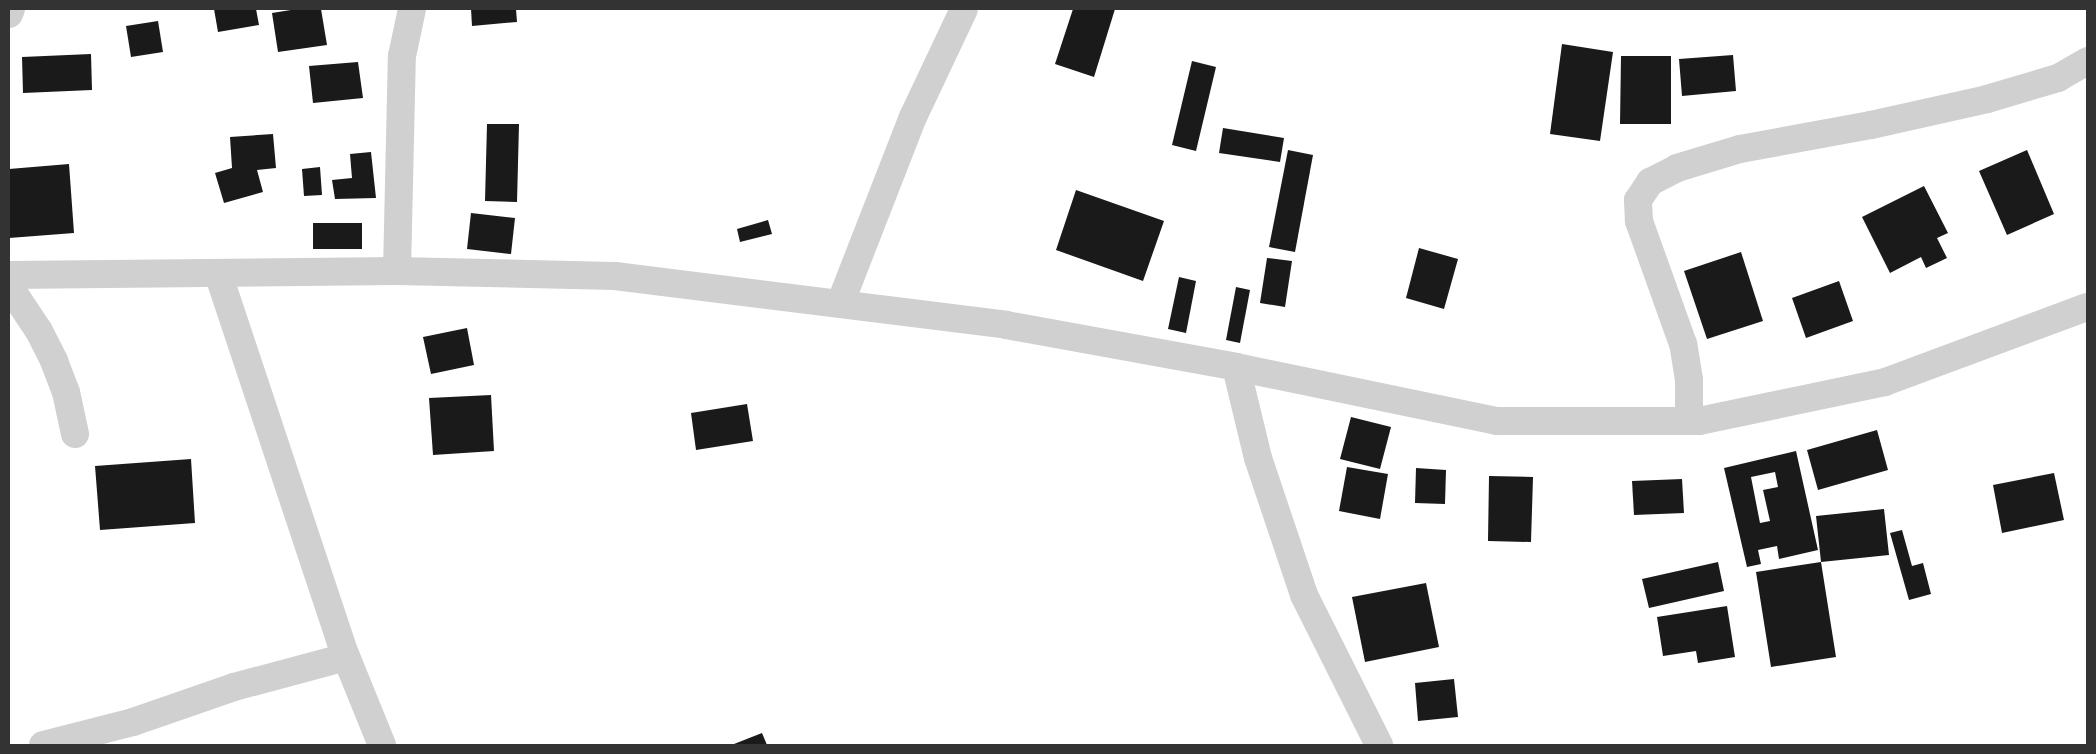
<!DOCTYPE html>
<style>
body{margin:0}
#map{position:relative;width:2096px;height:754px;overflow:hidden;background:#fff;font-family:Quicksand,sans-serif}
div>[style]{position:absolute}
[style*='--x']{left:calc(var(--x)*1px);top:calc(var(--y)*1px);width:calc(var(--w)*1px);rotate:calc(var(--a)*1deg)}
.building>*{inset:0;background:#1a1a1a}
.minor>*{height:28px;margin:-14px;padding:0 14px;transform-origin:14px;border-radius:14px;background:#d0d0d0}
span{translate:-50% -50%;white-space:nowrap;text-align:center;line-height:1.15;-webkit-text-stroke:5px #fff;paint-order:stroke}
.frame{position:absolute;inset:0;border:10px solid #333;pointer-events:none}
</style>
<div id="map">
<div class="building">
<i style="clip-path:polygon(214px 9px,256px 9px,259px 25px,218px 32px)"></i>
<i style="clip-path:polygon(297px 9px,321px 9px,327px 45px,278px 52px,272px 13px)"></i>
<i style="clip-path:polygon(471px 9px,516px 9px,517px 22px,472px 26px)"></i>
<i style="clip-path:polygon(1073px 9px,1115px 9px,1094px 77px,1055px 64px)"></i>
<i style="clip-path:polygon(158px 21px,163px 52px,131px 57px,126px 26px)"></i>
<i style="clip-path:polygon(1562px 44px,1613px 52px,1600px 141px,1550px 134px)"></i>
<i style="clip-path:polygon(91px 54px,92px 90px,23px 93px,22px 57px)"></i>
<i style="clip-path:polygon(1733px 55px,1736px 91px,1682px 96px,1679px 59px)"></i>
<i style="clip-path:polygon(1621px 56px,1671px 56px,1671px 124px,1620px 124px)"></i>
<i style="clip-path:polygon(1192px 61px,1216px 67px,1196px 151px,1172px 145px)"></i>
<i style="clip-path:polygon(358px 62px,363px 98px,313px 103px,309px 66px)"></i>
<i style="clip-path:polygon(487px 124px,519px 124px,517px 202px,485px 201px)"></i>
<i style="clip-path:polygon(1223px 128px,1284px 138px,1280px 162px,1219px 153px)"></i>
<i style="clip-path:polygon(273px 134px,276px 168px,257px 170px,263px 192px,224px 203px,215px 173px,232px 168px,230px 137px)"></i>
<i style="clip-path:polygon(1288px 150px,1313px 155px,1295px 252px,1269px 247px)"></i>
<i style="clip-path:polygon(2027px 150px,2054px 214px,2007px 235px,1979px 171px)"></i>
<i style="clip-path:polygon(371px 152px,376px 198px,335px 199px,332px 180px,352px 178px,350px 154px)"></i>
<i style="clip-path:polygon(69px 164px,74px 233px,9px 238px,9px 169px)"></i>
<i style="clip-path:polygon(320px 167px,322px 195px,304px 196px,302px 169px)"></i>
<i style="clip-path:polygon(1924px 186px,1948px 233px,1937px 238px,1947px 258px,1926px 268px,1921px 257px,1890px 273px,1862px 217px)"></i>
<i style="clip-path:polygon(1076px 190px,1164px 221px,1143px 281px,1056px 250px)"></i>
<i style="clip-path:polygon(471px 213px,515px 218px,511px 254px,467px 249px)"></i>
<i style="clip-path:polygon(768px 220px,772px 234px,740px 242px,737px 229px)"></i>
<i style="clip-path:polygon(313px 223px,362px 223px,362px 249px,313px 249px)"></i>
<i style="clip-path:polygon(1419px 248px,1458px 259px,1444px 309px,1406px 298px)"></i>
<i style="clip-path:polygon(1741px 252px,1763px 321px,1707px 339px,1684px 271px)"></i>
<i style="clip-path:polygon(1267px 258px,1292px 261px,1285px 307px,1260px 303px)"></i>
<i style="clip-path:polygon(1179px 277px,1196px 281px,1186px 333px,1168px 329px)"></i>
<i style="clip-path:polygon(1839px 281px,1853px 321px,1806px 338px,1792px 298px)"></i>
<i style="clip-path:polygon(1236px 287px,1250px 290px,1240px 343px,1226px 340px)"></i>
<i style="clip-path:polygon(467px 328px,474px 365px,431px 374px,423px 337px)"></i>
<i style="clip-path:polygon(491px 395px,494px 451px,433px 455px,429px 398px)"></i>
<i style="clip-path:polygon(747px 404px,753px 441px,696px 450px,691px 413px)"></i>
<i style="clip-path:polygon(1351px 417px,1391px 427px,1380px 469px,1340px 459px)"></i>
<i style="clip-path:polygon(1877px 430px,1888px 470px,1818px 490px,1807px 450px)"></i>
<i style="clip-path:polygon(evenodd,1796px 451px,1818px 550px,1779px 559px,1777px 546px,1758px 550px,1761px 564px,1747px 567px,1724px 468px,1796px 451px,1775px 472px,1778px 487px,1763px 490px,1770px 521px,1760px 523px,1751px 477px,1775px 472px)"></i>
<i style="clip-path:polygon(191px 459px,195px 523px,100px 530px,95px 466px)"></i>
<i style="clip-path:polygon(1347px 467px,1388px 474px,1380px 519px,1339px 511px)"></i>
<i style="clip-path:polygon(1416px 468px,1446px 470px,1445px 504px,1415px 503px)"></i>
<i style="clip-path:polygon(2054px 473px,2064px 520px,2002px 533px,1993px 485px)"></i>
<i style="clip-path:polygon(1489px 476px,1533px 477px,1531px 542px,1488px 541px)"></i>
<i style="clip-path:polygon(1682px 479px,1684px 513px,1634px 515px,1632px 481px)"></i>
<i style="clip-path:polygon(1884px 509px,1889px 555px,1821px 562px,1836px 657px,1771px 667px,1756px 572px,1821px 562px,1816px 516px)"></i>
<i style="clip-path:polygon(1902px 530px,1912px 566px,1923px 563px,1931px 594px,1909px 600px,1890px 533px)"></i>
<i style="clip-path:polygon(1718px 562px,1724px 591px,1649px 608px,1642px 579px)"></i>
<i style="clip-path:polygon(1426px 583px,1439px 647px,1365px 662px,1352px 597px)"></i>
<i style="clip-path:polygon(1727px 606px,1735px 657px,1698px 663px,1696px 651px,1663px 656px,1657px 617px)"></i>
<i style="clip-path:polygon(1454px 679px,1458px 717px,1418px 721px,1415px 683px)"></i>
<i style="clip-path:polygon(762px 733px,767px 745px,734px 745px,734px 744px)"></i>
</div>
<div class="minor">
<i style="--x:9;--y:14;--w:5;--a:-68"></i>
<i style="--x:397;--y:271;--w:215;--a:-88.7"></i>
<i style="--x:402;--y:56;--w:48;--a:-78"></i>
<i style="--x:218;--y:273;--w:396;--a:71.6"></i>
<i style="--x:343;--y:649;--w:104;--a:67.9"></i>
<i style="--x:9;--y:275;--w:388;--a:-0.6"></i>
<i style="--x:397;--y:271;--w:218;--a:1.3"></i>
<i style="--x:615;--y:276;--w:394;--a:7.1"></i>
<i style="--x:1006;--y:325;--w:234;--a:10.3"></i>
<i style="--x:1236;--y:367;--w:267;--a:11.7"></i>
<i style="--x:1497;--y:421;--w:202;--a:0"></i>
<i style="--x:1699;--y:421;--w:190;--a:-11.8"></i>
<i style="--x:1885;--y:382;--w:215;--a:-20.4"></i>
<i style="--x:9;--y:286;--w:54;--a:56.3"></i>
<i style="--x:39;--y:331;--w:34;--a:63"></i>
<i style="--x:54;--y:361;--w:33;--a:69"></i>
<i style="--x:66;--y:392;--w:43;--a:77.9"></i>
<i style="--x:840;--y:304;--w:201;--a:-68.7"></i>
<i style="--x:913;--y:117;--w:119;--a:-64.7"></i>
<i style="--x:1236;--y:367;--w:94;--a:76.4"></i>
<i style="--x:1258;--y:458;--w:145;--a:71.4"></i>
<i style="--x:1304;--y:595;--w:168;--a:63.4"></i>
<i style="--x:1689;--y:421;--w:41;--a:-90"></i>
<i style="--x:1689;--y:380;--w:36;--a:-99"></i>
<i style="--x:1683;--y:344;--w:131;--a:-109.7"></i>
<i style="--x:1639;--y:221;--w:21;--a:-93"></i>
<i style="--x:1638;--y:200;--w:22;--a:-56"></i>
<i style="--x:1650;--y:182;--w:30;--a:-27"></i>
<i style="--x:1677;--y:168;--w:66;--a:-16.8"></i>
<i style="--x:1740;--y:149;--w:133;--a:-10.4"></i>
<i style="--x:1871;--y:125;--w:119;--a:-12.6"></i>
<i style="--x:1987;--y:99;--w:74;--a:-16.5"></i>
<i style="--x:2058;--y:78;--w:34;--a:-30"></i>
<i style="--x:43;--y:745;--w:93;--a:-14.3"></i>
<i style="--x:133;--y:722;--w:107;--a:-19.1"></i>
<i style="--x:234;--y:687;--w:116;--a:-15"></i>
</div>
<div class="frame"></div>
</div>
